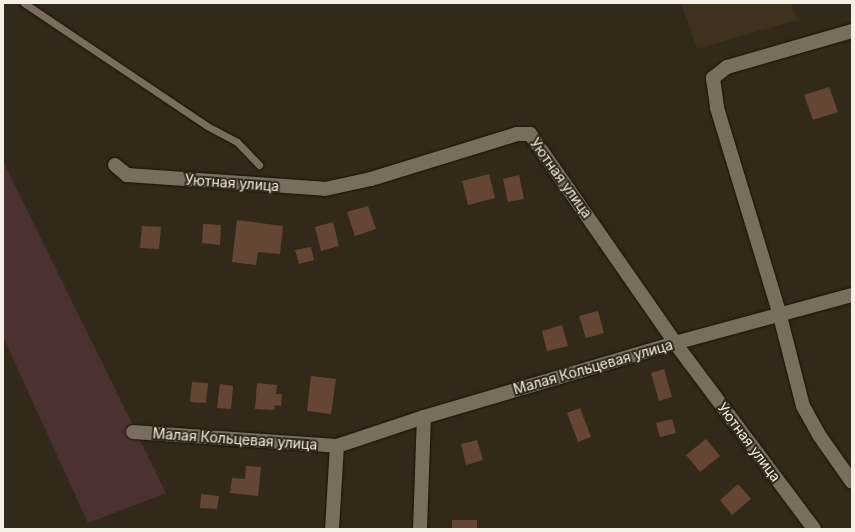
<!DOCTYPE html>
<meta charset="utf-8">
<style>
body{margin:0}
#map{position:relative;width:855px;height:532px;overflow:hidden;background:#32291b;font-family:Inter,sans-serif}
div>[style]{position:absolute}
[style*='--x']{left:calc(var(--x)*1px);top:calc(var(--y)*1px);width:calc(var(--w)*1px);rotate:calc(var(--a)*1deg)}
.built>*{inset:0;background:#3e311d}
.green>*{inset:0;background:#4b3130}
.building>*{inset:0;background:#654635}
.roads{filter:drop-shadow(0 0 1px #1a1105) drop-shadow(0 0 1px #1a1105)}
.lane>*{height:7px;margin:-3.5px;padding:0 3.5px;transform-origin:3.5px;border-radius:3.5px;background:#796e5e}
.street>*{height:14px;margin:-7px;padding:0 7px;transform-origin:7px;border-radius:7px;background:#796e5e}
span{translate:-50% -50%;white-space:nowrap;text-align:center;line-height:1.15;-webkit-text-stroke:4px #32291b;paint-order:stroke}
.street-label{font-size:14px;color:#f5efe6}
.frame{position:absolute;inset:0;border:4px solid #f5efe6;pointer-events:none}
</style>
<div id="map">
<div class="built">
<i style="clip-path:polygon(681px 3px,791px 3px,797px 20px,697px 49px)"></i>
</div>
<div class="green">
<i style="clip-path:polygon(3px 161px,166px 493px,88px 523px,3px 337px)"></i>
</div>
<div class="building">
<i style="clip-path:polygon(829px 87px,838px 112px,813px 120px,804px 95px)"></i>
<i style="clip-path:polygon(489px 174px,495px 198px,468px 205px,462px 181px)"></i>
<i style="clip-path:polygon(519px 175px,524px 199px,508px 202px,503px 179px)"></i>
<i style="clip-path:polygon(368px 206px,376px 229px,355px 236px,347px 212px)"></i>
<i style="clip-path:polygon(237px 220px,283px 226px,280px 254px,258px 252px,256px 265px,232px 262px)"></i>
<i style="clip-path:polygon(333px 222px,339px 246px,321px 251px,315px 227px)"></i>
<i style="clip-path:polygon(203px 224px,221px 225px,220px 245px,202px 243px)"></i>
<i style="clip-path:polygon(142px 226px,161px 227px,159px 249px,140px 248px)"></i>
<i style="clip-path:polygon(311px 247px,314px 260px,299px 264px,295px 250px)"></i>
<i style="clip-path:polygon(598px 311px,604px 333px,586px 338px,579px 316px)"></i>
<i style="clip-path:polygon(562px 325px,568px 346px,547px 351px,542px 331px)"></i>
<i style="clip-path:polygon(664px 369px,672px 397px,659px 401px,651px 373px)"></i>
<i style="clip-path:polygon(311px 376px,336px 379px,331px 414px,307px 411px)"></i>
<i style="clip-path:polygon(192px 382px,208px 383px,206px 403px,190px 402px)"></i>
<i style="clip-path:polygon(257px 383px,277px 385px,276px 394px,282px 394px,281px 406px,275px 405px,274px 410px,255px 409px)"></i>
<i style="clip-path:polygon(220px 384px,233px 386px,231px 409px,217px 408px)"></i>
<i style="clip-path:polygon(580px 408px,591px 437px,578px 442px,567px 413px)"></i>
<i style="clip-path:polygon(672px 419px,676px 433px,660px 437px,656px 423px)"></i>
<i style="clip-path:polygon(706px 439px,720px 456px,700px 472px,686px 455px)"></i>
<i style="clip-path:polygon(477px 440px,483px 460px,466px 465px,461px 444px)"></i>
<i style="clip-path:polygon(246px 466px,261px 467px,258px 496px,230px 493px,232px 478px,245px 479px)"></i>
<i style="clip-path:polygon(738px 484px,751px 499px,732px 515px,720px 500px)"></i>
<i style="clip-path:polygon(201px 494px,219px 496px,217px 509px,200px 508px)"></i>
<i style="clip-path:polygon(452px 520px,477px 520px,477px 529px,452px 529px)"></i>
</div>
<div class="roads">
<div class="lane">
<i style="--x:24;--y:3;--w:220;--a:33.9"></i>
<i style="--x:207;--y:126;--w:34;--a:28"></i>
<i style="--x:237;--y:142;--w:32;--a:46"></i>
</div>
<div class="street">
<i style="--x:852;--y:31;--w:130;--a:163.9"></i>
<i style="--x:727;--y:67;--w:18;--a:142"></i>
<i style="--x:713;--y:78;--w:30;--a:82"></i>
<i style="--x:717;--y:108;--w:217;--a:73.1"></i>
<i style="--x:780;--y:316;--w:93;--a:75.7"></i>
<i style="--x:803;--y:406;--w:33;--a:61"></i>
<i style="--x:819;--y:435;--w:57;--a:54.9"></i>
<i style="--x:115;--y:165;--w:16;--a:40"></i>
<i style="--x:127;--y:175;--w:198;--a:4"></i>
<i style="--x:325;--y:189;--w:47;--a:-12.3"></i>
<i style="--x:371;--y:179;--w:153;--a:-17.1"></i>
<i style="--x:517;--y:134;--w:13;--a:0"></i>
<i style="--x:530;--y:134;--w:254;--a:55.2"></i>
<i style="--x:675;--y:343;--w:232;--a:53.2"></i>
<i style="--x:133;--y:432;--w:204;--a:3.9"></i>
<i style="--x:337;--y:446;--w:92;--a:-18.4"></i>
<i style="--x:424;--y:417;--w:262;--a:-16.4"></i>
<i style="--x:675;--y:343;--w:183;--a:-15.2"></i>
<i style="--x:332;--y:529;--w:83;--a:-86.6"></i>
<i style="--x:420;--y:529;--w:112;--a:-88"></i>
</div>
</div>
<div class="street-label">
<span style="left:561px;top:178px;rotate:54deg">Уютная улица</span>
<span style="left:232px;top:183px;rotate:4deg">Уютная улица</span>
<span style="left:593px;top:367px;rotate:-16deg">Малая Кольцевая улица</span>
<span style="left:235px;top:439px;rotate:4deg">Малая Кольцевая улица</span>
<span style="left:749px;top:442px;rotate:53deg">Уютная улица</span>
</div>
<div class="frame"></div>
</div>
